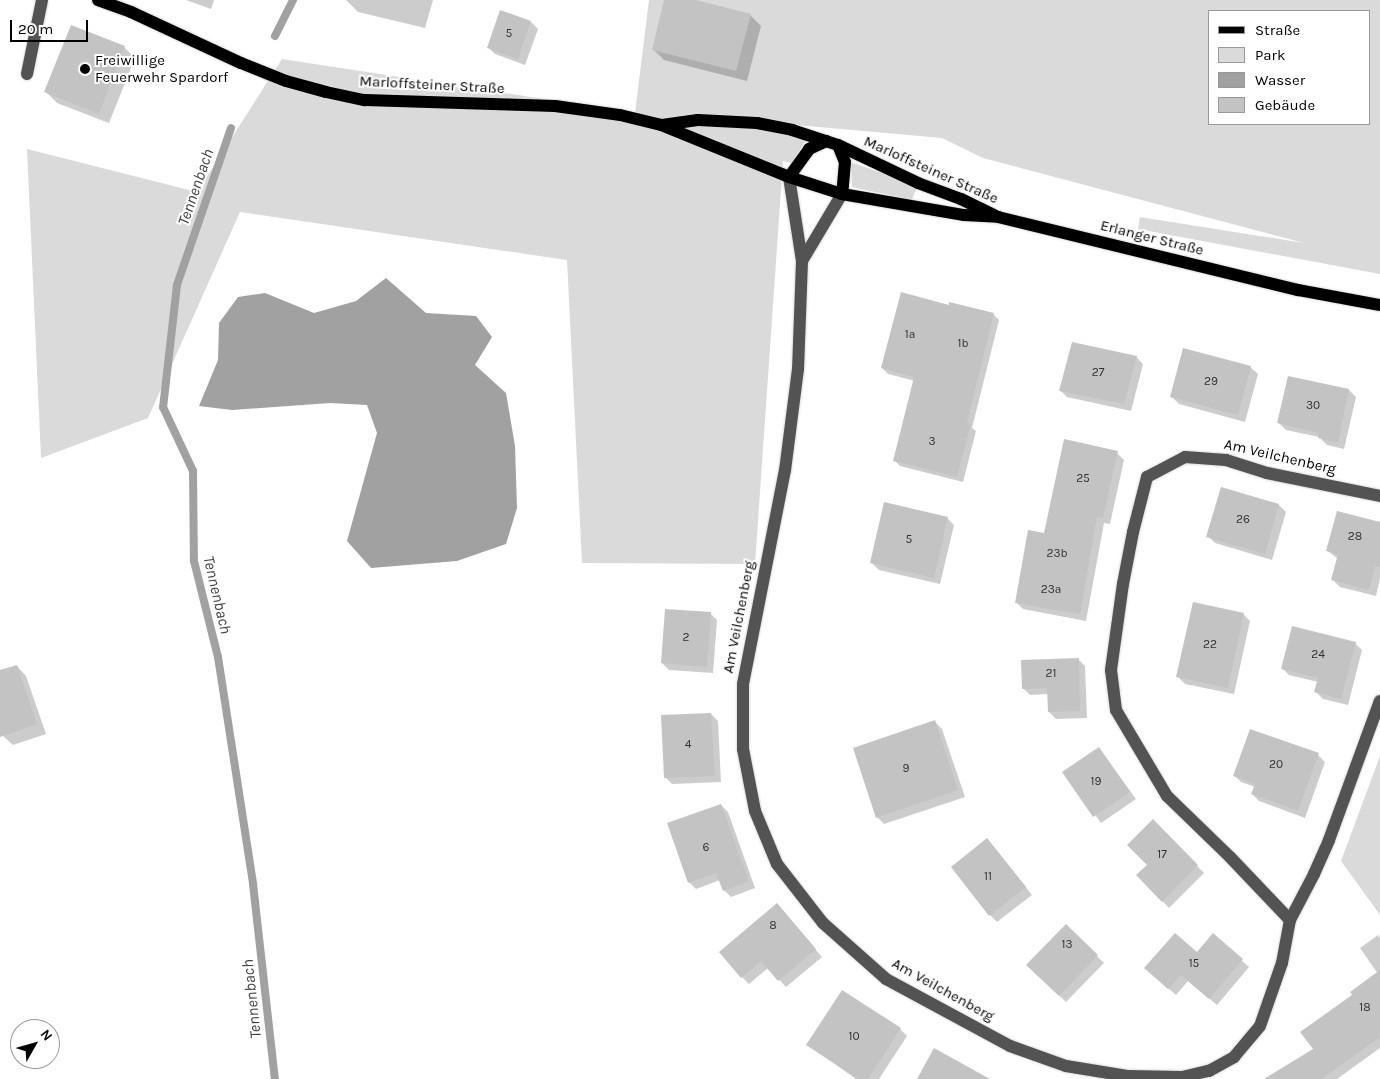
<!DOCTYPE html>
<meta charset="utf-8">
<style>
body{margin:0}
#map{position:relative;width:1380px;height:1079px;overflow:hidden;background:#fff;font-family:Karla,sans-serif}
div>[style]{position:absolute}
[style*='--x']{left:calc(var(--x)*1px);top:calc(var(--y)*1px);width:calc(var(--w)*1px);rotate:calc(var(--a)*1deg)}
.green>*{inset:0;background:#dadada}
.water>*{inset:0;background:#a1a1a1}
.shadow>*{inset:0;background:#0003}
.stream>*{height:8px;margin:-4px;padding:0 4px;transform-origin:4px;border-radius:4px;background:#a1a1a1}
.building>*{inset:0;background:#c3c3c3}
.roads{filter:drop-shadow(0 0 1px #dbdbdb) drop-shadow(0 0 1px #dbdbdb)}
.minor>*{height:12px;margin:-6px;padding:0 6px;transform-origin:6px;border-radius:6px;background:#535353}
.major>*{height:12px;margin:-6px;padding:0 6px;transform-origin:6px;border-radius:6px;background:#000}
.dots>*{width:14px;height:14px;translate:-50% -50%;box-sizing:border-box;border:2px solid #fff;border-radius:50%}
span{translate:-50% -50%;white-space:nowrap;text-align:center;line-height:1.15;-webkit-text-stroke:4px #fff;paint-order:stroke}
.number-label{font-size:12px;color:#313131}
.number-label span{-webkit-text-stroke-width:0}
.poi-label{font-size:15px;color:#000}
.left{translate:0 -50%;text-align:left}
.street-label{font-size:15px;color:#000}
.water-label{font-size:16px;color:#424242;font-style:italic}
.legend{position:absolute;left:1208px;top:10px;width:162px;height:115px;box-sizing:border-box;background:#fff;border:1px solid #999;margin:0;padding:6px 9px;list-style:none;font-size:15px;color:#000}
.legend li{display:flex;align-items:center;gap:10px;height:25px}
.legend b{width:25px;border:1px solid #999}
.north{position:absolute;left:10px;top:1019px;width:50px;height:50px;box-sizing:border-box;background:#fff;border:1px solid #999;border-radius:50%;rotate:52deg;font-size:14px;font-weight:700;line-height:20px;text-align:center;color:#000}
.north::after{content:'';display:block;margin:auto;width:18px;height:22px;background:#000;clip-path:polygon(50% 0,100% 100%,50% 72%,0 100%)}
.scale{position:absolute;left:10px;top:20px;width:78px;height:22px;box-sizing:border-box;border:2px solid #000;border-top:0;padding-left:6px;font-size:15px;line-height:18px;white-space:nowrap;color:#000;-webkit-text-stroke:4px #fff;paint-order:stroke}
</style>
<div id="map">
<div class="green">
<i style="clip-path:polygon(evenodd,649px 0,1380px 0,1380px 274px,1138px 229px,1140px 217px,1304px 243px,983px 158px,942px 138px,785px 124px,805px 139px,805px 142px,792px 163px,783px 161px,755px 564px,582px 563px,567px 260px,240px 212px,148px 418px,41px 458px,27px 149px,197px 192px,282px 59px,635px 113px,649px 0,1209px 11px,1369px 11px,1369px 124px,1209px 124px,1209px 11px)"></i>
<i style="clip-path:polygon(851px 162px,917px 186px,912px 200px,852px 187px)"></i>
<i style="clip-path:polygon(1380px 756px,1380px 915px,1341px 861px)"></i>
</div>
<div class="water">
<i style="clip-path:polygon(386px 278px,426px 313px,476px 316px,492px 337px,475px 365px,506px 393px,515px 446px,517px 508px,506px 544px,457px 561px,371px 568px,347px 541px,377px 433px,367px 405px,330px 403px,232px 410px,199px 406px,218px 360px,219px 323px,238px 297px,265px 293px,314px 313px,356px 301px)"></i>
</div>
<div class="shadow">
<i style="clip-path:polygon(186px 0,214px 0,211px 9px)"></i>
<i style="clip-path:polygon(346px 0,433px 0,425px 28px,358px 12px)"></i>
<i style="clip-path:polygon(666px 0,691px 0,750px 15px,761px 26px,747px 81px,664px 60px,653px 49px)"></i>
<i style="clip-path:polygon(531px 22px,538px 29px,525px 65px,495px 54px,488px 47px)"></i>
<i style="clip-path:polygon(124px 47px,135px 58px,109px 123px,57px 103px,46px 92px)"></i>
<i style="clip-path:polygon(950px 306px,993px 314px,999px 320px,972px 428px,976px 431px,963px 482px,900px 466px,894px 460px,915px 381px,888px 374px,882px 368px)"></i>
<i style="clip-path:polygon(1136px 357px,1143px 364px,1131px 411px,1067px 397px,1060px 390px)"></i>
<i style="clip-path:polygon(1250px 367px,1258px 374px,1245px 422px,1179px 404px,1172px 397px)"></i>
<i style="clip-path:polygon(1289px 377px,1349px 390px,1356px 397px,1344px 449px,1327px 445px,1319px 437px,1286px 430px,1279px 423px)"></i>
<i style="clip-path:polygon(1117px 453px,1124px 460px,1110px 524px,1104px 523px,1086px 621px,1023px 609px,1016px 602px,1044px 535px)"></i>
<i style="clip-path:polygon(1221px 488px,1279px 505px,1286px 512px,1272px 560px,1215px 543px,1208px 536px)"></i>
<i style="clip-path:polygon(947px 518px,954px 525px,940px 584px,879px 570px,872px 563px)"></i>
<i style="clip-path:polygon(1380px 524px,1380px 578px,1376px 596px,1340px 587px,1333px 580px,1338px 559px,1328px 551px)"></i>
<i style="clip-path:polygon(710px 613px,717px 620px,713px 673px,669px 670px,662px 663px)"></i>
<i style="clip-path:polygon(1243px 614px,1250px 621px,1234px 694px,1185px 684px,1178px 677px)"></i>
<i style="clip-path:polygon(1355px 643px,1362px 650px,1348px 705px,1323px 699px,1316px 692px,1318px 682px,1289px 675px,1282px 668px)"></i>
<i style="clip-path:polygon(1078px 659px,1085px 666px,1087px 718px,1056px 719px,1049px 712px,1048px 694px,1030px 695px,1023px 688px)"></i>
<i style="clip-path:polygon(17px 666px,26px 676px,46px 734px,13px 745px,3px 736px,0 735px,0 672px)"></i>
<i style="clip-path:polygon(711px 714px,718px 721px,721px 782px,672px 784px,665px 777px)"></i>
<i style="clip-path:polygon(935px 722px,942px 729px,965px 797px,884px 824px,877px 817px)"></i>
<i style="clip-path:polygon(1099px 748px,1136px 799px,1101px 823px,1064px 772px)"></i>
<i style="clip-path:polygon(1318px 755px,1325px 762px,1305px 818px,1259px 801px,1252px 794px,1255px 787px,1241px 782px,1234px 775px)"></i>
<i style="clip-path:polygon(721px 805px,728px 812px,755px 888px,731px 897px,724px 890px,720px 880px,696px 889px,689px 882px)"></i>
<i style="clip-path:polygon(1153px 821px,1204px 873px,1169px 908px,1138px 875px,1148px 865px)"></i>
<i style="clip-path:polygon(994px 847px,1032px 895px,997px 922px,990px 915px)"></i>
<i style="clip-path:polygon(783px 912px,822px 957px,786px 987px,768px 968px,749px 984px,742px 977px)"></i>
<i style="clip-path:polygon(1066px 926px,1104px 963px,1066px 1002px,1028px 965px)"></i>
<i style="clip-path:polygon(1213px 935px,1249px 967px,1217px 1005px,1188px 981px,1176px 995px,1153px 975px,1197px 954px)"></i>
<i style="clip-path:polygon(1378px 935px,1380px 938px,1380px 1048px,1337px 1079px,1266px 1079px,1315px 1049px,1353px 996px,1378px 974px,1360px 948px)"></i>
<i style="clip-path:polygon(900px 1029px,907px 1036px,879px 1079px,856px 1079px,808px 1045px)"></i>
</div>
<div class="stream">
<i style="--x:275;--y:36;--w:40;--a:-63.4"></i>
<i style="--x:231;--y:128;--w:166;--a:109"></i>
<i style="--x:177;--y:285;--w:123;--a:96.5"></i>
<i style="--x:163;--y:407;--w:71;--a:64.9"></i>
<i style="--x:193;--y:471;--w:90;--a:89.4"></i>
<i style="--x:194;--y:561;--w:99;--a:76"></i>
<i style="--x:218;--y:657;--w:230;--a:81.2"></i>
<i style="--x:253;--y:884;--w:196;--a:83.6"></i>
</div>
<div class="building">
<i style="clip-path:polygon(664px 0,696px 0,751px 14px,736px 71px,652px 50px)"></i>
<i style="clip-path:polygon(500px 10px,531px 21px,518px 59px,487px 48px)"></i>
<i style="clip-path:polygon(71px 25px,125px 46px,99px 114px,44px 92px)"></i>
<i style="clip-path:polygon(901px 292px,949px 305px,949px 302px,994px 313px,967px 423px,971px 424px,957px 477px,893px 461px,914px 377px,881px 368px)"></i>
<i style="clip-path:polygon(1072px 342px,1137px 356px,1124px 404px,1059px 391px)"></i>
<i style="clip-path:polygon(1183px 348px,1251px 366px,1238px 415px,1170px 397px)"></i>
<i style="clip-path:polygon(1288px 376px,1349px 389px,1338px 443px,1318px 438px,1319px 433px,1277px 423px)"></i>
<i style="clip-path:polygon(1064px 439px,1118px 451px,1103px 518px,1097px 517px,1080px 614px,1015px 603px,1028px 530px,1044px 533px)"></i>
<i style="clip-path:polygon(1221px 487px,1279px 504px,1265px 554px,1206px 537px)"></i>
<i style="clip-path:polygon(884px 502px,948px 517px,934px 578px,870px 563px)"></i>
<i style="clip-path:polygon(1337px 511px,1380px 522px,1380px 567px,1375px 566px,1369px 590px,1331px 580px,1338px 554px,1326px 551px)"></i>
<i style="clip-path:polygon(1193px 602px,1244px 613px,1228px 688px,1176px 677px)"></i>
<i style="clip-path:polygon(665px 609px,711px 612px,707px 667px,661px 663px)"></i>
<i style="clip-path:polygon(1292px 626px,1356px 642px,1341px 699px,1314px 692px,1318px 678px,1281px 669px)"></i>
<i style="clip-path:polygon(1079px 658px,1080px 711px,1048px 712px,1047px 688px,1022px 689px,1021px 660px)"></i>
<i style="clip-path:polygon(17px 665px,37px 724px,0 737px,0 670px)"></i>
<i style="clip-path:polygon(711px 713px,715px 776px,664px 778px,661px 715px)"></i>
<i style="clip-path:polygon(935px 720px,958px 790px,876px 818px,853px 748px)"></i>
<i style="clip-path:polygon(1250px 729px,1319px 753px,1298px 811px,1251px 794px,1255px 784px,1233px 776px)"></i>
<i style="clip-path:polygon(1099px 747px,1130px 792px,1093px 817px,1062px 772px)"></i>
<i style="clip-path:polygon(721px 804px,749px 881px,723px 891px,716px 873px,688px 883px,667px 823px)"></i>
<i style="clip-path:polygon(1153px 819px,1198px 865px,1162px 902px,1136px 875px,1147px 865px,1127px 845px)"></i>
<i style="clip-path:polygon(987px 838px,1026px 887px,989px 916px,951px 867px)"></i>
<i style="clip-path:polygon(777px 903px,816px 949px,778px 981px,761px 961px,741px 978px,719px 952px)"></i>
<i style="clip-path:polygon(1066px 924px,1098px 955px,1059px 996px,1026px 965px)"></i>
<i style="clip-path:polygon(1175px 933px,1197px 952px,1213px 933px,1243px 959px,1209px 999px,1181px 975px,1168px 989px,1144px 968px)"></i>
<i style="clip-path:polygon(1380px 970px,1380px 1037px,1321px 1079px,1264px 1079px,1313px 1049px,1300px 1032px,1352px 995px,1350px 992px)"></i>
<i style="clip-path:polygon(842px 990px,901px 1028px,868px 1079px,858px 1079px,806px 1045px)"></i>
<i style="clip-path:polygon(934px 1048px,990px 1079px,917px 1079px)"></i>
</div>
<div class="roads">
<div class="minor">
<i style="--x:27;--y:74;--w:76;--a:-78.5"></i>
<i style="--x:789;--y:177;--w:85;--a:81.2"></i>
<i style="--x:802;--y:261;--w:108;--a:92.1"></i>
<i style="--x:798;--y:369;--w:102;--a:97.3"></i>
<i style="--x:785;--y:470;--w:218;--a:101.1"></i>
<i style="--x:743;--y:684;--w:65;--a:90"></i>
<i style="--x:743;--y:749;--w:63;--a:79"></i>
<i style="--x:755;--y:811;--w:57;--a:67.5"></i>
<i style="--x:777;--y:864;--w:75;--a:52.1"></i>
<i style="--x:823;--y:923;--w:84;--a:41.6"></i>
<i style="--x:886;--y:979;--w:141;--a:28.4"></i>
<i style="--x:1010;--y:1046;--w:59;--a:19.7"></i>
<i style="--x:1066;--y:1066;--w:62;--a:9.3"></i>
<i style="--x:1127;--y:1076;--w:55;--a:1"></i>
<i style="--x:1182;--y:1077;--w:28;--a:-13"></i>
<i style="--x:1209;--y:1071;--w:29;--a:-29"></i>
<i style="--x:1234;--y:1057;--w:40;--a:-50"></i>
<i style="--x:1260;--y:1026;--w:67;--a:-70.8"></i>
<i style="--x:1282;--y:963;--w:44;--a:-79.5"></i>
<i style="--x:1290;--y:920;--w:52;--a:-62.4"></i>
<i style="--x:1314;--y:874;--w:37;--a:-66"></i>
<i style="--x:1329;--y:840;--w:148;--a:-69.9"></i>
<i style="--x:802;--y:261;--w:78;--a:-59.2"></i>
<i style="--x:1290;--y:920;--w:87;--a:-133.6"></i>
<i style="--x:1230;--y:857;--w:88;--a:-135.9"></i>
<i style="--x:1167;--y:796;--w:100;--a:-120.7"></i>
<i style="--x:1116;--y:710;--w:40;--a:-97.1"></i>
<i style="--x:1111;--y:670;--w:87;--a:-82.1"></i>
<i style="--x:1123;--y:584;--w:53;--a:-79.1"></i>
<i style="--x:1133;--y:532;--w:57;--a:-75.7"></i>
<i style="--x:1147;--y:477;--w:43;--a:-27.8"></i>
<i style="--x:1185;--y:457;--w:41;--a:4.2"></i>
<i style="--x:1226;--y:460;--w:43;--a:17.6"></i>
<i style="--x:1267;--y:473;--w:115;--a:11.5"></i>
</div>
<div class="major">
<i style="--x:98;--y:0;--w:35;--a:20"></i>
<i style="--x:131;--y:12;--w:121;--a:24.9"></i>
<i style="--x:241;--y:63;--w:48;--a:21.8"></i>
<i style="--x:286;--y:81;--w:41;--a:15.4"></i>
<i style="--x:326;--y:92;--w:40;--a:12"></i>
<i style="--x:365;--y:100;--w:190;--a:1.8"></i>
<i style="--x:555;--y:106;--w:66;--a:7.9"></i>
<i style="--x:620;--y:115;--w:42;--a:13.7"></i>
<i style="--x:661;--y:125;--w:138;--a:22.1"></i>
<i style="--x:789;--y:177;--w:56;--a:17.8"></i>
<i style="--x:842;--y:194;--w:124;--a:9.8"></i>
<i style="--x:964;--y:215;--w:34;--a:3"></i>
<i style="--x:998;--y:217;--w:309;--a:13.7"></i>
<i style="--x:1298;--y:290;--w:83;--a:10.4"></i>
<i style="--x:662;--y:125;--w:36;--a:-8"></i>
<i style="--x:698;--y:120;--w:59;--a:2.9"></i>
<i style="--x:757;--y:123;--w:36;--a:11"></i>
<i style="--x:792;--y:130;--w:48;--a:18.1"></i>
<i style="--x:838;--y:145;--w:89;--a:25.4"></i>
<i style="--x:918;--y:183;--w:46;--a:20.4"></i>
<i style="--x:961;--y:199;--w:37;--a:26"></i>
<i style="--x:838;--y:145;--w:18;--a:68"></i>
<i style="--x:845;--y:162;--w:32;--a:95"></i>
<i style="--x:789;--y:177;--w:34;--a:-54"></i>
<i style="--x:809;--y:149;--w:19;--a:-25"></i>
</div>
</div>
<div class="dots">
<i style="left:85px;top:69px;background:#000"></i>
</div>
<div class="number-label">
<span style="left:509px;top:34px">5</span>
<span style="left:910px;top:335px">1a</span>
<span style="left:963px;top:344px">1b</span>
<span style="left:1098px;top:373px">27</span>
<span style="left:1211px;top:382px">29</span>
<span style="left:1313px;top:406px">30</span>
<span style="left:932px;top:442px">3</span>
<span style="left:1083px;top:479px">25</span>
<span style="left:1243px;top:520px">26</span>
<span style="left:1355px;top:537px">28</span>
<span style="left:909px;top:540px">5</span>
<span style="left:1057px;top:554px">23b</span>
<span style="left:1051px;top:590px">23a</span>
<span style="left:686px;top:638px">2</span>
<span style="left:1210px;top:645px">22</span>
<span style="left:1318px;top:655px">24</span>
<span style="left:1051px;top:674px">21</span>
<span style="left:688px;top:745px">4</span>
<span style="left:1276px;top:765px">20</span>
<span style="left:906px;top:769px">9</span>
<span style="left:1096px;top:782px">19</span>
<span style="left:706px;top:848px">6</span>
<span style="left:1162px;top:855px">17</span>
<span style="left:988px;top:877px">11</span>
<span style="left:773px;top:926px">8</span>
<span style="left:1067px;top:945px">13</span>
<span style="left:1194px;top:964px">15</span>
<span style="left:1365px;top:1008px">18</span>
<span style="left:854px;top:1037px">10</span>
</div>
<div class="poi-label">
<span class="left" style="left:95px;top:69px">Freiwillige<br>Feuerwehr Spardorf</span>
</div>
<div class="street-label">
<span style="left:432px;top:85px;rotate:3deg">Marloffsteiner Straße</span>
<span style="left:931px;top:170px;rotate:24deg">Marloffsteiner Straße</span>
<span style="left:1152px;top:238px;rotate:14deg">Erlanger Straße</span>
<span style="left:1280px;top:457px;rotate:13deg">Am Veilchenberg</span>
<span style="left:739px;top:617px;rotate:-79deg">Am Veilchenberg</span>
<span style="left:943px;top:990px;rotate:29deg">Am Veilchenberg</span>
</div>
<div class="water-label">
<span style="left:196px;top:187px;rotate:-71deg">Tennenbach</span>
<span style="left:217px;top:595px;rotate:77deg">Tennenbach</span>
<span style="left:252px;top:999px;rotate:-96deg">Tennenbach</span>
</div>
<ul class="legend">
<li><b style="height:6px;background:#000"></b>Straße</li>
<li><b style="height:14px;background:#dadada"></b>Park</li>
<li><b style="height:14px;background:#a1a1a1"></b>Wasser</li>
<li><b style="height:14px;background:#c3c3c3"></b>Gebäude</li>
</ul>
<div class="north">N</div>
<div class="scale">20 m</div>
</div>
